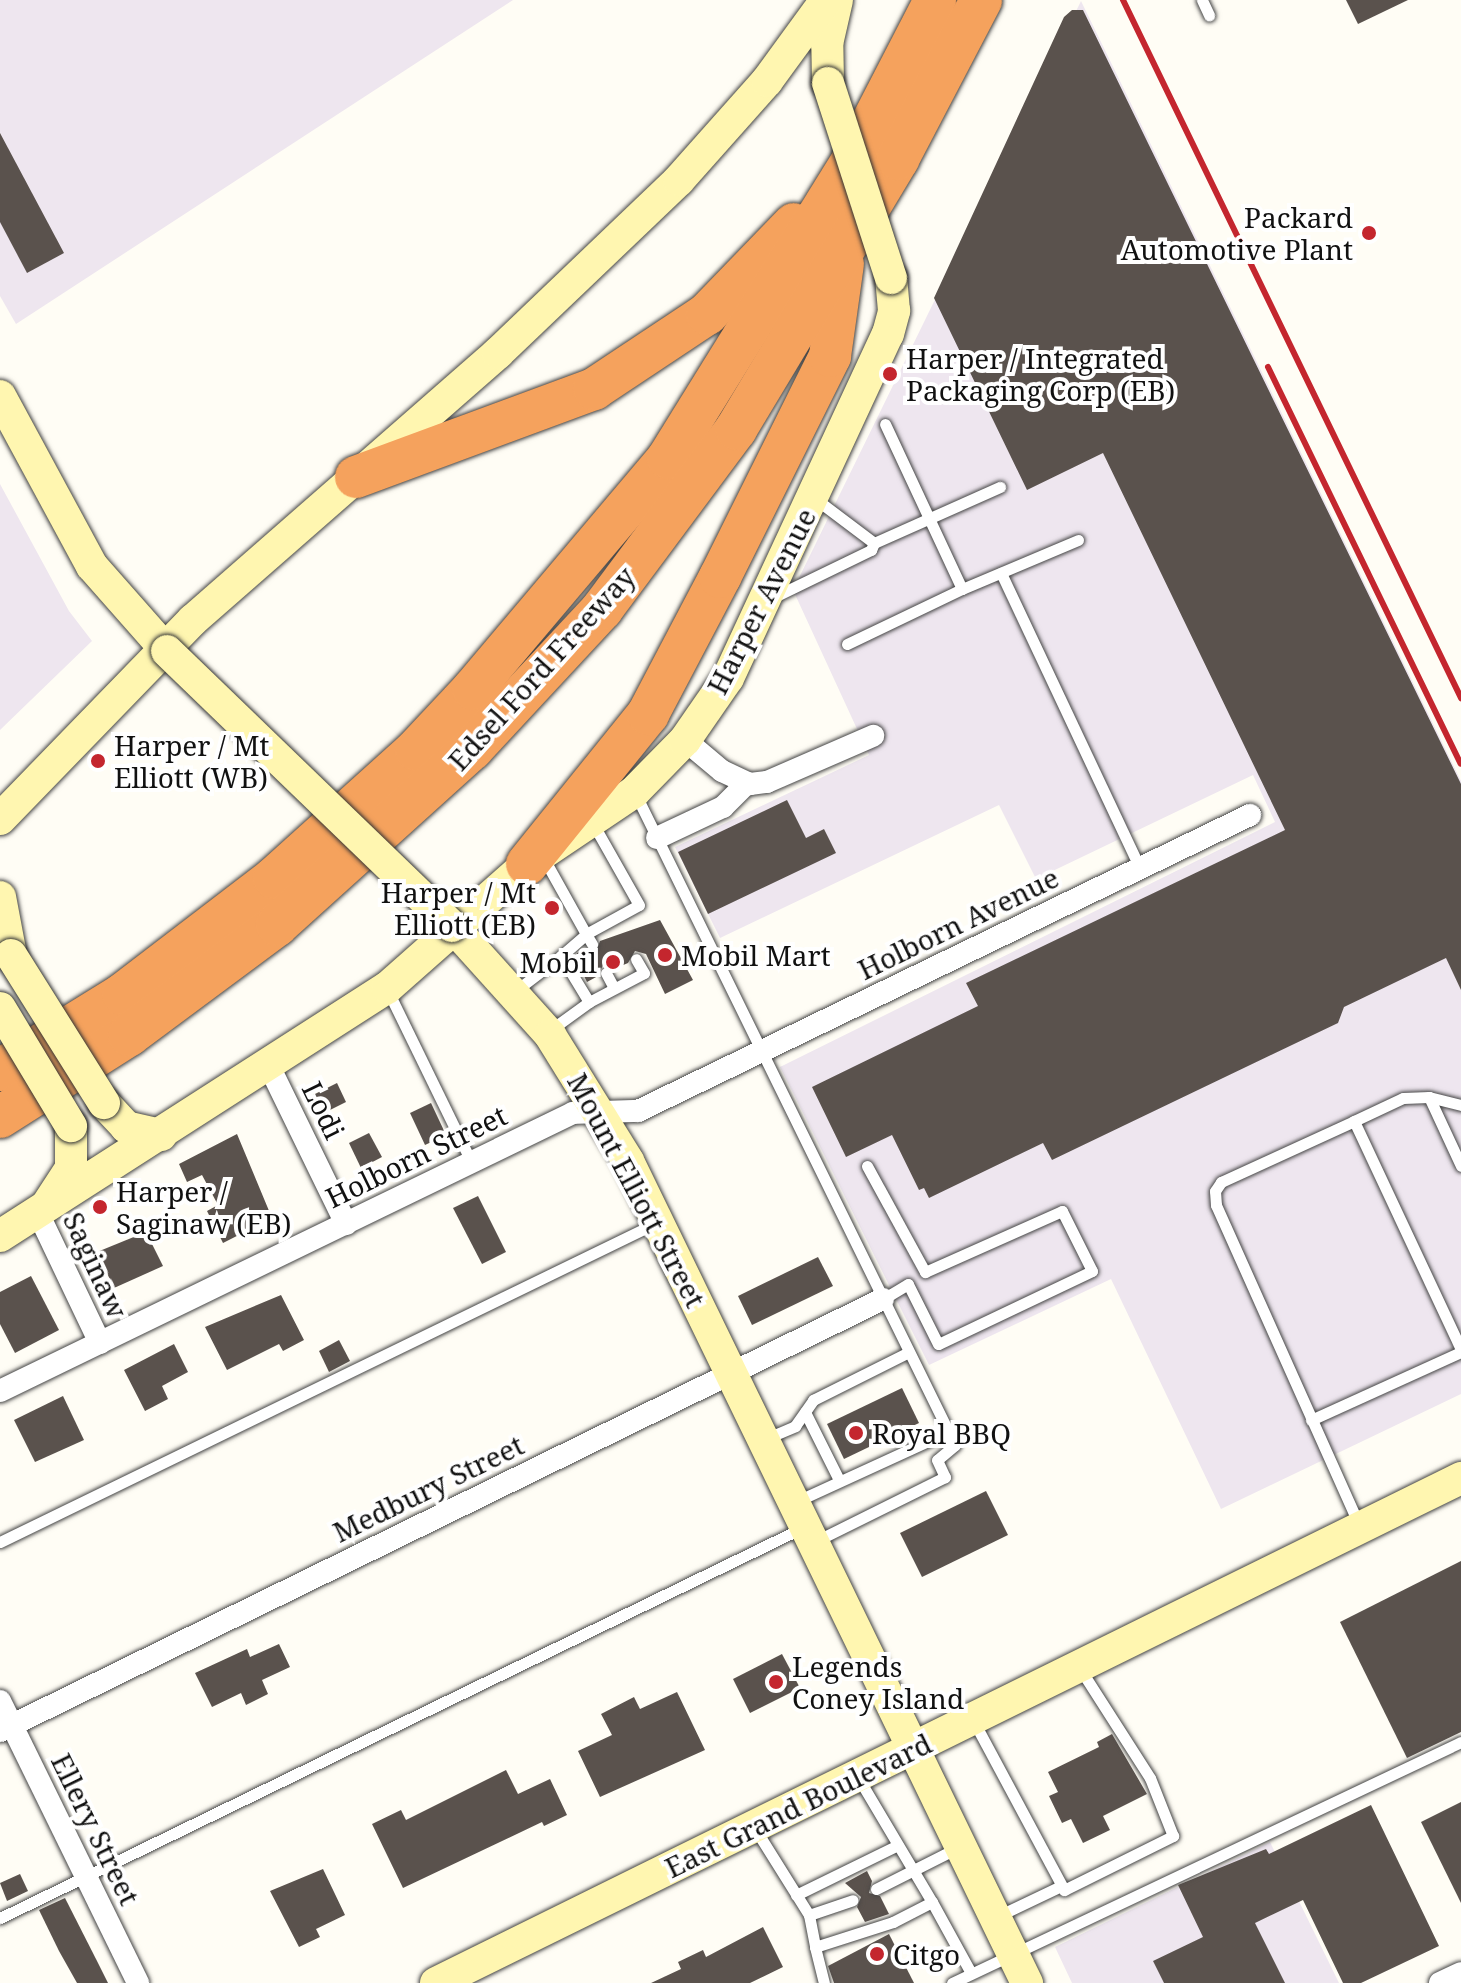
<!DOCTYPE html>
<style>
body{margin:0}
#map{position:relative;width:1461px;height:1983px;overflow:hidden;background:#fffdf5;font-family:"Noto Serif",serif}
div>[style]{position:absolute}
[style*='--x']{left:calc(var(--x)*1px);top:calc(var(--y)*1px);width:calc(var(--w)*1px);rotate:calc(var(--a)*1deg)}
.industrial>*{inset:0;background:#eee6ef}
.building>*{inset:0;background:#5a524d}
.roads{filter:drop-shadow(0 0 2px #444) drop-shadow(0 0 2px #444)}
.lane>*{height:11px;margin:-5.5px;padding:0 5.5px;transform-origin:5.5px;border-radius:5.5px;background:#fff}
.street>*{height:22px;margin:-11px;padding:0 11px;transform-origin:11px;border-radius:11px;background:#fff}
.secondary>*{height:32px;margin:-16px;padding:0 16px;transform-origin:16px;border-radius:16px;background:#fff6b0}
.highway>*{height:42px;margin:-21px;padding:0 21px;transform-origin:21px;border-radius:21px;background:#f5a25d}
.rail>*{height:6px;margin:-3px;padding:0 3px;transform-origin:3px;border-radius:3px;background:#c4262e}
.bridges{filter:drop-shadow(0 0 2px #333) drop-shadow(0 0 2px #333)}
.secondary-bridge>*{height:32px;margin:-16px;padding:0 16px;transform-origin:16px;border-radius:16px;background:#fff6b0}
.dots>*{width:22px;height:22px;translate:-50% -50%;box-sizing:border-box;border:4px solid #fff;border-radius:50%}
span{translate:-50% -50%;white-space:nowrap;text-align:center;line-height:1.15;-webkit-text-stroke:8px #fff;paint-order:stroke}
.poi-label{font-size:28px;color:#111}
.right{translate:-100% -50%;text-align:right}
.left{translate:0 -50%;text-align:left}
.street-label{font-size:28px;color:#111}
</style>
<div id="map">
<div class="industrial">
<i style="clip-path:polygon(0 0,513px 0,16px 324px,0 296px)"></i>
<i style="clip-path:polygon(1081px 1px,1461px 781px,1461px 1394px,1221px 1509px,1111px 1279px,929px 1365px,780px 1067px,1275px 822px,1253px 775px,1036px 879px,999px 805px,720px 938px,675px 847px,869px 755px,793px 590px)"></i>
<i style="clip-path:polygon(0 484px,69px 611px,92px 641px,0 730px)"></i>
<i style="clip-path:polygon(1270px 1842px,1339px 1983px,1072px 1983px,1055px 1947px)"></i>
</div>
<div class="building">
<i style="clip-path:polygon(1346px 0,1408px 0,1358px 24px)"></i>
<i style="clip-path:polygon(1072px 10px,1083px 10px,1461px 784px,1461px 990px,1446px 958px,1344px 1007px,1338px 1023px,1052px 1160px,1043px 1143px,929px 1198px,924px 1188px,919px 1190px,892px 1135px,846px 1157px,812px 1087px,978px 1006px,966px 983px,1285px 830px,1103px 453px,1027px 490px,934px 298px,1064px 17px)"></i>
<i style="clip-path:polygon(0 133px,64px 253px,27px 273px,0 222px)"></i>
<i style="clip-path:polygon(787px 800px,806px 838px,824px 829px,836px 853px,708px 914px,678px 852px)"></i>
<i style="clip-path:polygon(660px 920px,693px 980px,665px 994px,646px 954px,635px 951px,628px 963px,614px 969px,603px 965px,598px 976px,587px 982px,574px 956px,582px 949px,596px 952px,600px 941px)"></i>
<i style="clip-path:polygon(337px 1083px,346px 1102px,322px 1114px,313px 1095px)"></i>
<i style="clip-path:polygon(431px 1103px,446px 1135px,425px 1145px,410px 1113px)"></i>
<i style="clip-path:polygon(369px 1133px,382px 1157px,361px 1168px,349px 1143px)"></i>
<i style="clip-path:polygon(237px 1134px,272px 1218px,223px 1243px,207px 1211px,218px 1205px,202px 1175px,187px 1182px,179px 1164px)"></i>
<i style="clip-path:polygon(478px 1196px,506px 1252px,482px 1264px,453px 1208px)"></i>
<i style="clip-path:polygon(146px 1232px,163px 1266px,114px 1288px,97px 1252px)"></i>
<i style="clip-path:polygon(818px 1257px,833px 1286px,752px 1325px,738px 1296px)"></i>
<i style="clip-path:polygon(31px 1276px,59px 1330px,15px 1353px,0 1324px,0 1292px)"></i>
<i style="clip-path:polygon(281px 1295px,304px 1340px,283px 1351px,279px 1344px,227px 1370px,205px 1327px)"></i>
<i style="clip-path:polygon(339px 1340px,350px 1361px,329px 1372px,319px 1351px)"></i>
<i style="clip-path:polygon(174px 1344px,188px 1372px,162px 1386px,168px 1399px,145px 1411px,124px 1370px)"></i>
<i style="clip-path:polygon(902px 1388px,919px 1423px,844px 1459px,827px 1424px)"></i>
<i style="clip-path:polygon(63px 1396px,84px 1440px,35px 1462px,14px 1420px)"></i>
<i style="clip-path:polygon(986px 1491px,1008px 1535px,922px 1577px,900px 1533px)"></i>
<i style="clip-path:polygon(1461px 1561px,1461px 1732px,1407px 1758px,1340px 1622px)"></i>
<i style="clip-path:polygon(279px 1644px,290px 1667px,262px 1680px,268px 1694px,246px 1705px,241px 1693px,212px 1707px,195px 1673px,247px 1649px,250px 1657px)"></i>
<i style="clip-path:polygon(782px 1654px,800px 1688px,750px 1713px,733px 1679px)"></i>
<i style="clip-path:polygon(677px 1692px,705px 1750px,600px 1797px,578px 1751px,612px 1735px,601px 1714px,634px 1697px,640px 1709px)"></i>
<i style="clip-path:polygon(1112px 1734px,1147px 1794px,1103px 1816px,1110px 1830px,1083px 1843px,1071px 1819px,1062px 1823px,1049px 1796px,1058px 1792px,1048px 1772px,1099px 1747px,1097px 1742px)"></i>
<i style="clip-path:polygon(506px 1770px,518px 1794px,550px 1779px,567px 1815px,544px 1826px,542px 1822px,403px 1888px,372px 1824px,401px 1810px,406px 1820px)"></i>
<i style="clip-path:polygon(1461px 1802px,1461px 1903px,1421px 1822px)"></i>
<i style="clip-path:polygon(1371px 1805px,1439px 1946px,1361px 1983px,1343px 1983px,1303px 1900px,1255px 1923px,1285px 1983px,1164px 1983px,1153px 1961px,1203px 1937px,1178px 1885px,1266px 1849px,1269px 1854px)"></i>
<i style="clip-path:polygon(323px 1869px,345px 1915px,316px 1929px,320px 1937px,299px 1947px,270px 1891px)"></i>
<i style="clip-path:polygon(867px 1871px,872px 1881px,869px 1893px,880px 1896px,889px 1914px,865px 1922px,857px 1907px,861px 1897px,845px 1883px)"></i>
<i style="clip-path:polygon(20px 1874px,28px 1891px,7px 1901px,0 1883px)"></i>
<i style="clip-path:polygon(65px 1898px,98px 1963px,108px 1983px,77px 1983px,59px 1951px,39px 1910px)"></i>
<i style="clip-path:polygon(763px 1927px,783px 1967px,750px 1983px,651px 1983px,681px 1969px,678px 1962px,703px 1950px,706px 1957px)"></i>
<i style="clip-path:polygon(889px 1934px,914px 1983px,834px 1983px,828px 1966px)"></i>
</div>
<div class="roads">
<div class="lane">
<i style="--x:1202;--y:0;--w:17;--a:65"></i>
<i style="--x:874;--y:543;--w:138;--a:-24"></i>
<i style="--x:1001;--y:573;--w:326;--a:64.8"></i>
<i style="--x:962;--y:589;--w:126;--a:-22.9"></i>
<i style="--x:774;--y:597;--w:108;--a:-25.9"></i>
<i style="--x:871;--y:550;--w:8;--a:-67"></i>
<i style="--x:874;--y:543;--w:76;--a:-143"></i>
<i style="--x:847;--y:644;--w:127;--a:-25.6"></i>
<i style="--x:962;--y:589;--w:182;--a:-115"></i>
<i style="--x:636;--y:795;--w:724;--a:63.86"></i>
<i style="--x:955;--y:1445;--w:23;--a:140"></i>
<i style="--x:937;--y:1460;--w:19;--a:65"></i>
<i style="--x:945;--y:1477;--w:146;--a:153.6"></i>
<i style="--x:543;--y:857;--w:88;--a:60.8"></i>
<i style="--x:586;--y:934;--w:60;--a:-28.7"></i>
<i style="--x:639;--y:905;--w:95;--a:-119.5"></i>
<i style="--x:561;--y:956;--w:33;--a:-41"></i>
<i style="--x:586;--y:934;--w:12;--a:59"></i>
<i style="--x:606;--y:973;--w:17;--a:62"></i>
<i style="--x:387;--y:989;--w:194;--a:64"></i>
<i style="--x:514;--y:992;--w:59;--a:-37.5"></i>
<i style="--x:561;--y:956;--w:54;--a:58.7"></i>
<i style="--x:589;--y:1002;--w:49;--a:144.1"></i>
<i style="--x:589;--y:1002;--w:62;--a:-27.8"></i>
<i style="--x:644;--y:973;--w:16;--a:-120"></i>
<i style="--x:1429;--y:1097;--w:76;--a:65.1"></i>
<i style="--x:1354;--y:1121;--w:54;--a:-25.1"></i>
<i style="--x:1403;--y:1098;--w:26;--a:-2"></i>
<i style="--x:1429;--y:1097;--w:33;--a:14"></i>
<i style="--x:867;--y:1166;--w:121;--a:61.3"></i>
<i style="--x:925;--y:1272;--w:150;--a:-24"></i>
<i style="--x:1062;--y:1211;--w:67;--a:63.4"></i>
<i style="--x:1092;--y:1271;--w:170;--a:154.6"></i>
<i style="--x:938;--y:1344;--w:67;--a:-116.6"></i>
<i style="--x:908;--y:1284;--w:29;--a:149"></i>
<i style="--x:805;--y:1412;--w:76;--a:63.4"></i>
<i style="--x:1311;--y:1420;--w:165;--a:-24.4"></i>
<i style="--x:765;--y:1439;--w:33;--a:-23"></i>
<i style="--x:795;--y:1426;--w:32;--a:-55"></i>
<i style="--x:813;--y:1400;--w:107;--a:-26.6"></i>
<i style="--x:795;--y:1502;--w:168;--a:-24.6"></i>
<i style="--x:1360;--y:1527;--w:353;--a:-114.1"></i>
<i style="--x:1216;--y:1205;--w:14;--a:-94"></i>
<i style="--x:1215;--y:1191;--w:11;--a:-56"></i>
<i style="--x:1221;--y:1182;--w:146;--a:-24.6"></i>
<i style="--x:1354;--y:1121;--w:252;--a:64.9"></i>
<i style="--x:0;--y:1542;--w:727;--a:-25.93"></i>
<i style="--x:973;--y:1720;--w:193;--a:61.8"></i>
<i style="--x:1064;--y:1890;--w:122;--a:-26.4"></i>
<i style="--x:1173;--y:1836;--w:62;--a:-111.6"></i>
<i style="--x:1150;--y:1778;--w:128;--a:-122.6"></i>
<i style="--x:754;--y:1827;--w:104;--a:58"></i>
<i style="--x:809;--y:1915;--w:33;--a:79"></i>
<i style="--x:815;--y:1947;--w:82;--a:-17.8"></i>
<i style="--x:893;--y:1922;--w:44;--a:-27.1"></i>
<i style="--x:932;--y:1902;--w:143;--a:-120.7"></i>
<i style="--x:876;--y:1889;--w:91;--a:-26.8"></i>
<i style="--x:796;--y:1895;--w:111;--a:-26.1"></i>
<i style="--x:932;--y:1902;--w:81;--a:61.2"></i>
<i style="--x:809;--y:1915;--w:46;--a:-18.8"></i>
<i style="--x:996;--y:1917;--w:72;--a:-25.5"></i>
<i style="--x:0;--y:1918;--w:892;--a:-25.93"></i>
<i style="--x:815;--y:1947;--w:37;--a:76"></i>
<i style="--x:952;--y:1983;--w:563;--a:-25.34"></i>
</div>
<div class="street">
<i style="--x:685;--y:740;--w:48;--a:40"></i>
<i style="--x:722;--y:771;--w:31;--a:25"></i>
<i style="--x:750;--y:784;--w:17;--a:-7"></i>
<i style="--x:767;--y:782;--w:116;--a:-23.5"></i>
<i style="--x:657;--y:838;--w:73;--a:-25.2"></i>
<i style="--x:723;--y:807;--w:34;--a:-45"></i>
<i style="--x:269;--y:1066;--w:176;--a:64"></i>
<i style="--x:38;--y:1213;--w:144;--a:64.5"></i>
<i style="--x:0;--y:1391;--w:637;--a:-25.88"></i>
<i style="--x:573;--y:1113;--w:65;--a:-1.8"></i>
<i style="--x:638;--y:1111;--w:680;--a:-25.81"></i>
<i style="--x:0;--y:1701;--w:314;--a:63.9"></i>
<i style="--x:0;--y:1731;--w:983;--a:-26.07"></i>
<i style="--x:1440;--y:1983;--w:23;--a:-25"></i>
</div>
<div class="secondary">
<i style="--x:828;--y:83;--w:39;--a:-91"></i>
<i style="--x:827;--y:44;--w:45;--a:-77.2"></i>
<i style="--x:0;--y:396;--w:193;--a:61.6"></i>
<i style="--x:92;--y:566;--w:113;--a:48.6"></i>
<i style="--x:0;--y:819;--w:277;--a:-45.9"></i>
<i style="--x:193;--y:620;--w:405;--a:-41.2"></i>
<i style="--x:498;--y:353;--w:250;--a:-43.7"></i>
<i style="--x:679;--y:180;--w:132;--a:-48.4"></i>
<i style="--x:767;--y:81;--w:100;--a:-53.9"></i>
<i style="--x:0;--y:897;--w:59;--a:79.3"></i>
<i style="--x:452;--y:926;--w:147;--a:48"></i>
<i style="--x:550;--y:1035;--w:148;--a:58.2"></i>
<i style="--x:628;--y:1161;--w:914;--a:64.11"></i>
<i style="--x:104;--y:1103;--w:33;--a:47"></i>
<i style="--x:126;--y:1127;--w:36;--a:13"></i>
<i style="--x:47;--y:1205;--w:44;--a:-57"></i>
<i style="--x:71;--y:1168;--w:42;--a:-90"></i>
<i style="--x:0;--y:1236;--w:460;--a:-32.7"></i>
<i style="--x:387;--y:988;--w:187;--a:-41.5"></i>
<i style="--x:527;--y:864;--w:129;--a:-33.9"></i>
<i style="--x:634;--y:792;--w:73;--a:-45.6"></i>
<i style="--x:685;--y:740;--w:75;--a:-55.3"></i>
<i style="--x:728;--y:678;--w:379;--a:-65.1"></i>
<i style="--x:888;--y:334;--w:24;--a:-75"></i>
<i style="--x:894;--y:311;--w:33;--a:-95"></i>
<i style="--x:436;--y:1983;--w:1143;--a:-26.23"></i>
</div>
<div class="highway">
<i style="--x:356;--y:477;--w:254;--a:-20.3"></i>
<i style="--x:594;--y:389;--w:136;--a:-33.6"></i>
<i style="--x:707;--y:314;--w:125;--a:-46"></i>
<i style="--x:527;--y:864;--w:193;--a:-51.1"></i>
<i style="--x:648;--y:714;--w:155;--a:-62.3"></i>
<i style="--x:720;--y:577;--w:247;--a:-63.5"></i>
<i style="--x:830;--y:356;--w:93;--a:-82"></i>
<i style="--x:0;--y:1070;--w:145;--a:-31.7"></i>
<i style="--x:123;--y:994;--w:190;--a:-37.5"></i>
<i style="--x:274;--y:878;--w:191;--a:-42"></i>
<i style="--x:416;--y:750;--w:83;--a:-46.9"></i>
<i style="--x:473;--y:689;--w:302;--a:-49.8"></i>
<i style="--x:668;--y:458;--w:345;--a:-58.2"></i>
<i style="--x:850;--y:165;--w:186;--a:-62.7"></i>
<i style="--x:0;--y:1117;--w:153;--a:-32.4"></i>
<i style="--x:129;--y:1035;--w:184;--a:-36.6"></i>
<i style="--x:277;--y:925;--w:263;--a:-42.1"></i>
<i style="--x:472;--y:749;--w:191;--a:-47.1"></i>
<i style="--x:602;--y:609;--w:224;--a:-53.3"></i>
<i style="--x:736;--y:429;--w:315;--a:-59"></i>
<i style="--x:898;--y:159;--w:179;--a:-62.4"></i>
</div>
</div>
<div class="rail">
<i style="--x:1123;--y:0;--w:776;--a:64.16"></i>
<i style="--x:1268;--y:367;--w:441;--a:64.1"></i>
</div>
<div class="bridges">
<div class="secondary-bridge">
<i style="--x:828;--y:83;--w:205;--a:72.1"></i>
<i style="--x:167;--y:651;--w:396;--a:44"></i>
<i style="--x:11;--y:955;--w:175;--a:57.9"></i>
<i style="--x:0;--y:1008;--w:138;--a:59"></i>
</div>
</div>
<div class="dots">
<i style="left:1369px;top:233px;background:#c4262e"></i>
<i style="left:890px;top:374px;background:#c4262e"></i>
<i style="left:98px;top:761px;background:#c4262e"></i>
<i style="left:552px;top:908px;background:#c4262e"></i>
<i style="left:665px;top:955px;background:#c4262e"></i>
<i style="left:613px;top:962px;background:#c4262e"></i>
<i style="left:100px;top:1207px;background:#c4262e"></i>
<i style="left:856px;top:1433px;background:#c4262e"></i>
<i style="left:776px;top:1682px;background:#c4262e"></i>
<i style="left:877px;top:1954px;background:#c4262e"></i>
</div>
<div class="poi-label">
<span class="right" style="left:1353px;top:233px">Packard<br>Automotive Plant</span>
<span class="left" style="left:906px;top:374px">Harper / Integrated<br>Packaging Corp (EB)</span>
<span class="left" style="left:114px;top:761px">Harper / Mt<br>Elliott (WB)</span>
<span class="right" style="left:536px;top:908px">Harper / Mt<br>Elliott (EB)</span>
<span class="left" style="left:681px;top:955px">Mobil Mart</span>
<span class="right" style="left:597px;top:962px">Mobil</span>
<span class="left" style="left:116px;top:1207px">Harper /<br>Saginaw (EB)</span>
<span class="left" style="left:872px;top:1433px">Royal BBQ</span>
<span class="left" style="left:792px;top:1682px">Legends<br>Coney Island</span>
<span class="left" style="left:893px;top:1954px">Citgo</span>
</div>
<div class="street-label">
<span style="left:761px;top:601px;rotate:-63deg">Harper Avenue</span>
<span style="left:541px;top:668px;rotate:-48deg">Edsel Ford Freeway</span>
<span style="left:958px;top:923px;rotate:-26deg">Holborn Avenue</span>
<span style="left:324px;top:1110px;rotate:64deg">Lodi</span>
<span style="left:416px;top:1156px;rotate:-26deg">Holborn Street</span>
<span style="left:637px;top:1190px;rotate:62deg">Mount Elliott Street</span>
<span style="left:96px;top:1265px;rotate:65deg">Saginaw</span>
<span style="left:428px;top:1488px;rotate:-26deg">Medbury Street</span>
<span style="left:798px;top:1805px;rotate:-26deg">East Grand Boulevard</span>
<span style="left:96px;top:1829px;rotate:64deg">Ellery Street</span>
</div>
</div>
